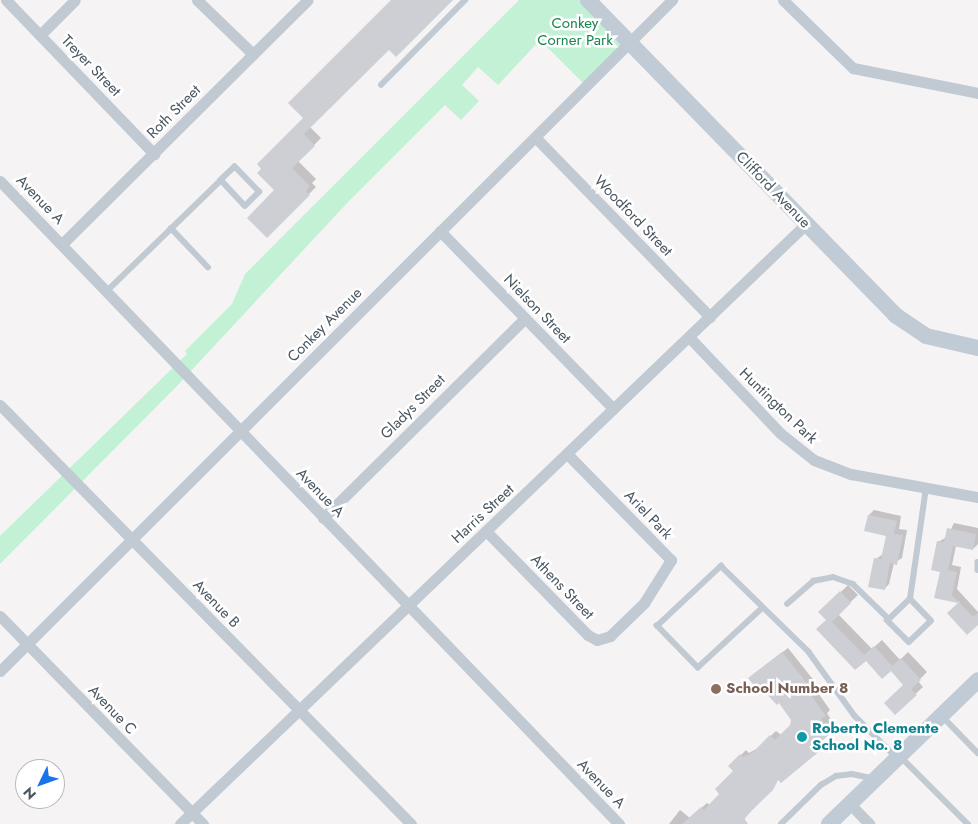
<!DOCTYPE html>
<style>
body{margin:0}
#map{position:relative;width:978px;height:824px;overflow:hidden;background:#f5f3f3;font-family:Jost,sans-serif}
div>[style]{position:absolute}
[style*='--x']{left:calc(var(--x)*1px);top:calc(var(--y)*1px);width:calc(var(--w)*1px);rotate:calc(var(--a)*1deg)}
.green>*{inset:0;background:#c3f1d5}
.shadow>*{inset:0;background:#0003}
.building>*{inset:0;background:#cdcfd5}
.service>*{height:5.5px;margin:-2.75px;padding:0 2.75px;transform-origin:2.75px;border-radius:2.75px;background:#c1cad2}
.minor>*{height:11px;margin:-5.5px;padding:0 5.5px;transform-origin:5.5px;border-radius:5.5px;background:#c1cad2}
.secondary>*{height:16px;margin:-8px;padding:0 8px;transform-origin:8px;border-radius:8px;background:#c1cbd6}
.dots>*{width:14px;height:14px;translate:-50% -50%;box-sizing:border-box;border:2px solid #fff;border-radius:50%}
span{translate:-50% -50%;white-space:nowrap;text-align:center;line-height:1.15;-webkit-text-stroke:5px #fff;paint-order:stroke}
.park-label{font-size:15px;color:#17864f}
.street-label{font-size:15px;color:#4a5661}
.education-label{font-size:15px;color:#785e54;font-weight:700}
.left{translate:0 -50%;text-align:left}
.culture-label{font-size:15px;color:#0d838f;font-weight:700}
.north{position:absolute;left:15px;top:759px;width:50px;height:50px;box-sizing:border-box;background:#fff;border:1px solid #b7bbc0;border-radius:50%;rotate:228deg;font-size:14px;font-weight:700;line-height:20px;text-align:center;color:#4a5661}
.north::after{content:'';display:block;margin:auto;width:18px;height:22px;background:#1a73e8;clip-path:polygon(50% 0,100% 100%,50% 72%,0 100%)}
</style>
<div id="map">
<div class="green">
<i style="clip-path:polygon(519px 0,588px 0,630px 43px,586px 86px,540px 40px,498px 85px,478px 67px,462px 85px,479px 101px,461px 120px,445px 105px,348px 202px,176px 387px,0 564px,0 536px,187px 354px,185px 351px,232px 304px,245px 274px)"></i>
</div>
<div class="shadow">
<i style="clip-path:polygon(393px 0,452px 0,389px 48px,310px 127px,321px 138px,298px 161px,316px 179px,312px 183px,316px 187px,267px 236px,276px 190px,305px 118px)"></i>
<i style="clip-path:polygon(874px 510px,901px 516px,899px 529px,907px 530px,902px 558px,894px 563px,889px 584px,884px 589px,876px 559px,883px 554px,888px 535px,869px 515px)"></i>
<i style="clip-path:polygon(954px 523px,978px 528px,978px 544px,973px 549px,956px 546px,952px 565px,961px 567px,957px 589px,978px 612px,978px 624px,949px 613px,960px 602px,936px 597px,941px 571px,938px 542px,947px 537px)"></i>
<i style="clip-path:polygon(848px 585px,858px 595px,838px 614px,872px 649px,882px 640px,900px 660px,908px 652px,927px 672px,918px 681px,923px 687px,895px 713px,905px 685px,891px 669px,882px 677px,820px 612px)"></i>
<i style="clip-path:polygon(788px 648px,819px 687px,816px 690px,830px 710px,827px 713px,835px 727px,821px 740px,825px 744px,778px 779px,740px 824px,669px 824px,680px 810px,690px 818px,707px 803px,710px 805px,721px 794px,735px 771px,730px 766px,746px 750px,749px 753px,758px 748px,776px 731px,781px 735px,792px 725px,792px 719px,779px 701px,749px 678px)"></i>
</div>
<div class="building">
<i style="clip-path:polygon(391px 0,453px 0,396px 57px,389px 50px,304px 134px,315px 146px,292px 168px,310px 186px,306px 191px,310px 195px,267px 238px,247px 218px,274px 190px,257px 173px,261px 169px,257px 164px,303px 118px,288px 103px)"></i>
<i style="clip-path:polygon(868px 515px,897px 521px,894px 534px,903px 535px,897px 565px,890px 563px,885px 590px,868px 587px,874px 558px,881px 559px,886px 536px,864px 531px)"></i>
<i style="clip-path:polygon(947px 528px,976px 534px,973px 550px,953px 546px,948px 570px,957px 572px,952px 595px,973px 617px,978px 613px,978px 625px,967px 635px,947px 613px,958px 603px,934px 598px,940px 572px,931px 570px,937px 541px,944px 542px)"></i>
<i style="clip-path:polygon(840px 591px,851px 603px,832px 622px,864px 655px,874px 646px,892px 666px,901px 658px,921px 680px,911px 689px,917px 695px,895px 715px,884px 703px,903px 685px,891px 671px,882px 679px,866px 661px,855px 670px,816px 629px,826px 620px,818px 612px)"></i>
<i style="clip-path:polygon(782px 652px,815px 693px,811px 695px,826px 716px,821px 718px,831px 733px,817px 745px,821px 750px,781px 783px,778px 780px,773px 790px,744px 818px,748px 824px,682px 824px,701px 807px,704px 810px,719px 794px,715px 789px,733px 771px,728px 766px,740px 754px,743px 757px,752px 753px,770px 735px,775px 740px,790px 725px,791px 720px,779px 703px,777px 705px,759px 686px,756px 688px,748px 678px)"></i>
</div>
<div class="service">
<i style="--x:381;--y:85;--w:120;--a:-45.3"></i>
<i style="--x:171;--y:228;--w:54;--a:46.5"></i>
<i style="--x:107;--y:291;--w:159;--a:-44.2"></i>
<i style="--x:221;--y:180;--w:35;--a:47"></i>
<i style="--x:245;--y:206;--w:20;--a:-45"></i>
<i style="--x:259;--y:192;--w:35;--a:-134"></i>
<i style="--x:235;--y:167;--w:19;--a:137"></i>
<i style="--x:978;--y:562;--w:8;--a:90"></i>
<i style="--x:787;--y:604;--w:35;--a:-41"></i>
<i style="--x:813;--y:581;--w:20;--a:-11"></i>
<i style="--x:833;--y:577;--w:21;--a:19"></i>
<i style="--x:853;--y:584;--w:50;--a:44.2"></i>
<i style="--x:889;--y:619;--w:29;--a:-44"></i>
<i style="--x:910;--y:599;--w:112;--a:-81.8"></i>
<i style="--x:763;--y:608;--w:88;--a:137.3"></i>
<i style="--x:698;--y:668;--w:59;--a:-134.3"></i>
<i style="--x:657;--y:626;--w:88;--a:-43.2"></i>
<i style="--x:721;--y:566;--w:123;--a:44.3"></i>
<i style="--x:809;--y:652;--w:79;--a:54.3"></i>
<i style="--x:855;--y:716;--w:58;--a:45"></i>
<i style="--x:887;--y:620;--w:31;--a:45"></i>
<i style="--x:909;--y:642;--w:30;--a:-44"></i>
<i style="--x:931;--y:621;--w:30;--a:-134"></i>
<i style="--x:943;--y:717;--w:50;--a:45.8"></i>
<i style="--x:901;--y:757;--w:95;--a:45"></i>
<i style="--x:781;--y:824;--w:56;--a:-44.3"></i>
<i style="--x:821;--y:785;--w:17;--a:-31"></i>
<i style="--x:836;--y:776;--w:16;--a:-7"></i>
<i style="--x:852;--y:774;--w:19;--a:12"></i>
</div>
<div class="minor">
<i style="--x:6;--y:0;--w:214;--a:46.1"></i>
<i style="--x:197;--y:0;--w:78;--a:44"></i>
<i style="--x:783;--y:0;--w:98;--a:44.2"></i>
<i style="--x:853;--y:68;--w:127;--a:11.3"></i>
<i style="--x:40;--y:35;--w:49;--a:-45"></i>
<i style="--x:535;--y:137;--w:251;--a:45.8"></i>
<i style="--x:0;--y:181;--w:893;--a:46.09"></i>
<i style="--x:440;--y:231;--w:248;--a:45.7"></i>
<i style="--x:62;--y:244;--w:346;--a:-44.8"></i>
<i style="--x:689;--y:337;--w:132;--a:46.5"></i>
<i style="--x:780;--y:433;--w:43;--a:38.5"></i>
<i style="--x:814;--y:460;--w:40;--a:21"></i>
<i style="--x:851;--y:474;--w:129;--a:10.3"></i>
<i style="--x:0;--y:405;--w:587;--a:45.55"></i>
<i style="--x:323;--y:518;--w:284;--a:-44.7"></i>
<i style="--x:486;--y:531;--w:146;--a:45.6"></i>
<i style="--x:588;--y:635;--w:10;--a:29"></i>
<i style="--x:597;--y:640;--w:14;--a:-17"></i>
<i style="--x:610;--y:636;--w:47;--a:-44.1"></i>
<i style="--x:644;--y:603;--w:51;--a:-57.9"></i>
<i style="--x:671;--y:560;--w:147;--a:-134.4"></i>
<i style="--x:0;--y:616;--w:291;--a:45.7"></i>
<i style="--x:0;--y:671;--w:950;--a:-44.96"></i>
<i style="--x:850;--y:804;--w:28;--a:46"></i>
<i style="--x:180;--y:824;--w:867;--a:-43.79"></i>
</div>
<div class="secondary">
<i style="--x:588;--y:0;--w:440;--a:45.7"></i>
<i style="--x:895;--y:315;--w:37;--a:34"></i>
<i style="--x:926;--y:336;--w:53;--a:13"></i>
<i style="--x:829;--y:824;--w:207;--a:-44"></i>
</div>
<div class="dots">
<i style="left:716px;top:689px;background:#8d6e63"></i>
<i style="left:802px;top:737px;background:#0f9aa8"></i>
</div>
<div class="park-label">
<span style="left:575px;top:32px">Conkey<br>Corner Park</span>
</div>
<div class="street-label">
<span style="left:91px;top:66px;rotate:46deg">Treyer Street</span>
<span style="left:174px;top:112px;rotate:-45deg">Roth Street</span>
<span style="left:773px;top:190px;rotate:46deg">Clifford Avenue</span>
<span style="left:40px;top:200px;rotate:46deg">Avenue A</span>
<span style="left:633px;top:216px;rotate:46deg">Woodford Street</span>
<span style="left:537px;top:309px;rotate:46deg">Nielson Street</span>
<span style="left:325px;top:325px;rotate:-45deg">Conkey Avenue</span>
<span style="left:778px;top:406px;rotate:44deg">Huntington Park</span>
<span style="left:413px;top:407px;rotate:-45deg">Gladys Street</span>
<span style="left:320px;top:493px;rotate:46deg">Avenue A</span>
<span style="left:483px;top:514px;rotate:-43deg">Harris Street</span>
<span style="left:648px;top:515px;rotate:46deg">Ariel Park</span>
<span style="left:562px;top:587px;rotate:46deg">Athens Street</span>
<span style="left:216px;top:604px;rotate:46deg">Avenue B</span>
<span style="left:112px;top:710px;rotate:46deg">Avenue C</span>
<span style="left:601px;top:784px;rotate:46deg">Avenue A</span>
</div>
<div class="education-label">
<span class="left" style="left:726px;top:689px">School Number 8</span>
</div>
<div class="culture-label">
<span class="left" style="left:812px;top:737px">Roberto Clemente<br>School No. 8</span>
</div>
<div class="north">N</div>
</div>
